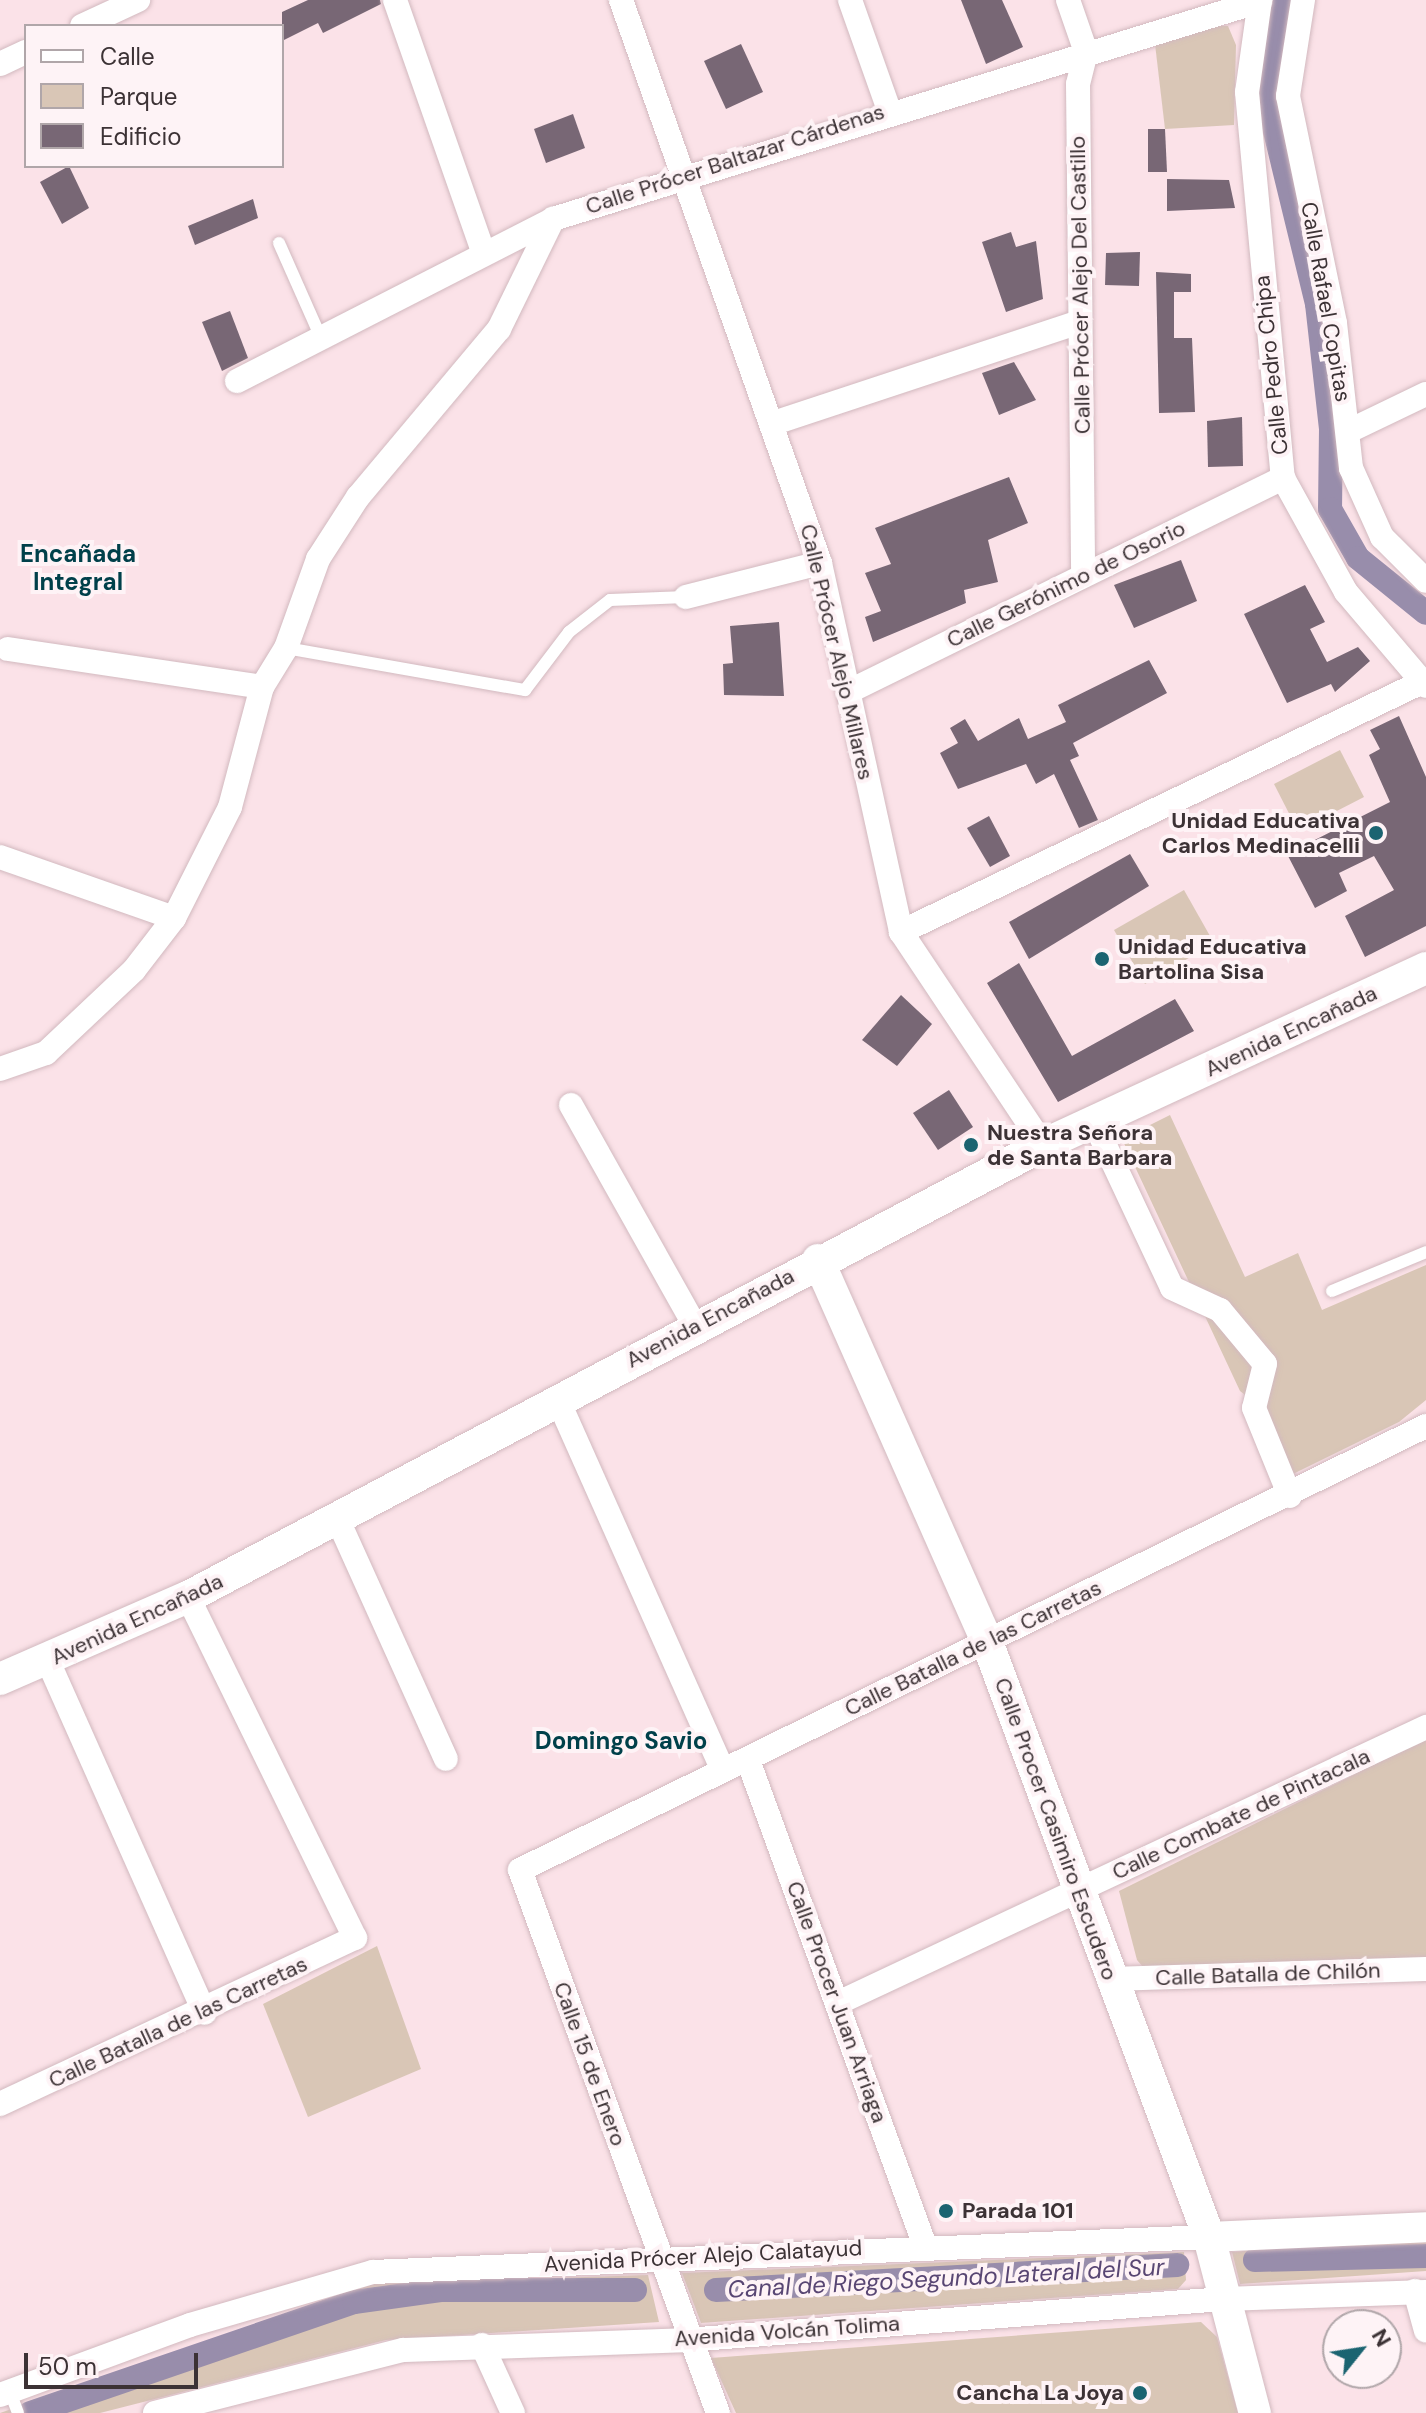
<!DOCTYPE html>
<meta charset="utf-8">
<style>
body{margin:0}
#map{position:relative;width:1426px;height:2413px;overflow:hidden;background:#fbe2e8;font-family:"DM Sans",sans-serif}
div>[style]{position:absolute}
[style*='--x']{left:calc(var(--x)*1px);top:calc(var(--y)*1px);width:calc(var(--w)*1px);rotate:calc(var(--a)*1deg)}
.green>*{inset:0;background:#d9c6b6}
.canal>*{height:24px;margin:-12px;padding:0 12px;transform-origin:12px;border-radius:12px;background:#988dab}
.building>*{inset:0;background:#786775}
.roads{filter:drop-shadow(0 0 2px #d2b9bf) drop-shadow(0 0 2px #d2b9bf)}
.service>*{height:12px;margin:-6px;padding:0 6px;transform-origin:6px;border-radius:6px;background:#fff}
.minor>*{height:24px;margin:-12px;padding:0 12px;transform-origin:12px;border-radius:12px;background:#fff}
.tertiary>*{height:30px;margin:-15px;padding:0 15px;transform-origin:15px;border-radius:15px;background:#fff}
.secondary>*{height:32px;margin:-16px;padding:0 16px;transform-origin:16px;border-radius:16px;background:#fff}
.dots>*{width:22px;height:22px;translate:-50% -50%;box-sizing:border-box;border:4px solid #fef3f6;border-radius:50%}
span{translate:-50% -50%;white-space:nowrap;text-align:center;line-height:1.15;-webkit-text-stroke:8px #fef3f6;paint-order:stroke}
.street-label{font-size:22px;color:#3c3235}
.poi-label{font-size:22px;color:#3c3235;font-weight:700}
.right{translate:-100% -50%;text-align:right}
.left{translate:0 -50%;text-align:left}
.neighbourhood-label{font-size:24px;color:#00404a;font-weight:700}
.water-label{font-size:24px;color:#584673;font-style:italic}
.legend{position:absolute;left:24px;top:24px;width:260px;height:144px;box-sizing:border-box;background:#fef3f6;border:2px solid #b0a6a9;margin:0;padding:10px 14px;list-style:none;font-size:24px;color:#3c3235}
.legend li{display:flex;align-items:center;gap:16px;height:40px}
.legend b{width:40px;border:2px solid #b0a6a9}
.north{position:absolute;left:1322px;top:2309px;width:80px;height:80px;box-sizing:border-box;background:#fef3f6;border:2px solid #b0a6a9;border-radius:50%;rotate:60deg;font-size:22px;font-weight:700;line-height:32px;text-align:center;color:#3c3235}
.north::after{content:'';display:block;margin:auto;width:28px;height:36px;background:#1b6471;clip-path:polygon(50% 0,100% 100%,50% 72%,0 100%)}
.scale{position:absolute;left:24px;top:2353px;width:174px;height:36px;box-sizing:border-box;border:4px solid #3c3235;border-top:0;padding-left:10px;font-size:24px;line-height:28px;white-space:nowrap;color:#3c3235;-webkit-text-stroke:6px #fef3f6;paint-order:stroke}
</style>
<div id="map">
<div class="green">
<i style="clip-path:polygon(1217px 26px,1228px 26px,1236px 45px,1234px 125px,1165px 129px,1155px 44px)"></i>
<i style="clip-path:polygon(1340px 750px,1364px 797px,1298px 831px,1274px 784px)"></i>
<i style="clip-path:polygon(1184px 890px,1214px 943px,1145px 984px,1114px 930px)"></i>
<i style="clip-path:polygon(1170px 1115px,1245px 1277px,1298px 1253px,1322px 1310px,1426px 1265px,1426px 1400px,1399px 1422px,1293px 1474px,1263px 1409px,1240px 1391px,1122px 1139px)"></i>
<i style="clip-path:polygon(1426px 1739px,1426px 1958px,1143px 1967px,1137px 1960px,1119px 1891px)"></i>
<i style="clip-path:polygon(377px 1946px,421px 2069px,308px 2117px,263px 2004px)"></i>
<i style="clip-path:polygon(1426px 2237px,1426px 2271px,1240px 2284px,1232px 2252px)"></i>
<i style="clip-path:polygon(1184px 2252px,1186px 2280px,1178px 2289px,701px 2323px,682px 2273px)"></i>
<i style="clip-path:polygon(648px 2275px,659px 2322px,386px 2340px,100px 2413px,0 2413px,373px 2284px)"></i>
<i style="clip-path:polygon(1201px 2322px,1217px 2337px,1238px 2413px,736px 2413px,711px 2358px)"></i>
</div>
<div class="canal">
<i style="--x:1285;--y:0;--w:83;--a:102.5"></i>
<i style="--x:1267;--y:81;--w:30;--a:84"></i>
<i style="--x:1270;--y:111;--w:199;--a:76.3"></i>
<i style="--x:1317;--y:304;--w:126;--a:83.6"></i>
<i style="--x:1331;--y:429;--w:80;--a:90.7"></i>
<i style="--x:1330;--y:509;--w:56;--a:60.3"></i>
<i style="--x:1358;--y:558;--w:87;--a:39"></i>
<i style="--x:1255;--y:2260;--w:171;--a:-1.3"></i>
<i style="--x:716;--y:2290;--w:462;--a:-3.1"></i>
<i style="--x:30;--y:2413;--w:342;--a:-18.9"></i>
<i style="--x:354;--y:2302;--w:89;--a:-7.8"></i>
<i style="--x:442;--y:2290;--w:193;--a:0"></i>
</div>
<div class="building">
<i style="clip-path:polygon(308px 0,380px 0,381px 4px,323px 33px,318px 23px,282px 41px,282px 12px)"></i>
<i style="clip-path:polygon(961px 0,1002px 0,1023px 47px,986px 64px)"></i>
<i style="clip-path:polygon(741px 44px,763px 92px,726px 109px,704px 61px)"></i>
<i style="clip-path:polygon(573px 114px,585px 148px,546px 163px,534px 129px)"></i>
<i style="clip-path:polygon(1148px 129px,1165px 129px,1167px 172px,1148px 172px)"></i>
<i style="clip-path:polygon(69px 166px,89px 208px,62px 224px,40px 182px)"></i>
<i style="clip-path:polygon(1167px 179px,1229px 180px,1235px 208px,1167px 211px)"></i>
<i style="clip-path:polygon(253px 199px,258px 218px,195px 245px,188px 226px)"></i>
<i style="clip-path:polygon(1011px 232px,1016px 247px,1036px 241px,1043px 299px,1006px 312px,982px 242px)"></i>
<i style="clip-path:polygon(1140px 252px,1139px 286px,1105px 285px,1106px 253px)"></i>
<i style="clip-path:polygon(1156px 272px,1191px 274px,1191px 292px,1174px 292px,1174px 338px,1192px 338px,1195px 412px,1159px 413px)"></i>
<i style="clip-path:polygon(230px 311px,248px 358px,222px 371px,202px 322px)"></i>
<i style="clip-path:polygon(1014px 362px,1036px 400px,999px 415px,982px 373px)"></i>
<i style="clip-path:polygon(1242px 417px,1243px 466px,1208px 467px,1207px 421px)"></i>
<i style="clip-path:polygon(1009px 477px,1028px 523px,988px 540px,998px 582px,964px 590px,966px 603px,873px 642px,865px 617px,881px 611px,865px 573px,891px 564px,875px 528px)"></i>
<i style="clip-path:polygon(1181px 560px,1197px 601px,1134px 628px,1114px 585px)"></i>
<i style="clip-path:polygon(1305px 585px,1325px 622px,1310px 629px,1327px 662px,1358px 647px,1370px 661px,1335px 692px,1331px 684px,1287px 703px,1244px 614px)"></i>
<i style="clip-path:polygon(779px 622px,784px 696px,724px 695px,723px 664px,733px 663px,730px 626px)"></i>
<i style="clip-path:polygon(1149px 660px,1167px 693px,1073px 743px,1079px 756px,1070px 760px,1098px 820px,1079px 828px,1054px 774px,1036px 784px,1026px 764px,958px 789px,940px 753px,958px 743px,950px 728px,965px 719px,978px 741px,1019px 718px,1028px 739px,1066px 722px,1058px 705px)"></i>
<i style="clip-path:polygon(1399px 716px,1426px 777px,1426px 926px,1365px 957px,1345px 916px,1394px 890px,1374px 856px,1339px 873px,1347px 891px,1315px 908px,1287px 854px,1390px 802px,1369px 755px,1380px 749px,1370px 730px)"></i>
<i style="clip-path:polygon(989px 816px,1010px 856px,990px 867px,967px 828px)"></i>
<i style="clip-path:polygon(1130px 854px,1149px 886px,1029px 959px,1009px 922px)"></i>
<i style="clip-path:polygon(1019px 963px,1072px 1056px,1175px 999px,1194px 1031px,1058px 1102px,987px 983px)"></i>
<i style="clip-path:polygon(901px 995px,932px 1024px,897px 1066px,862px 1040px)"></i>
<i style="clip-path:polygon(949px 1090px,973px 1127px,938px 1150px,913px 1113px)"></i>
</div>
<div class="roads">
<div class="service">
<i style="--x:279;--y:243;--w:104;--a:66.1"></i>
<i style="--x:286;--y:648;--w:243;--a:10"></i>
<i style="--x:525;--y:690;--w:73;--a:-52.8"></i>
<i style="--x:569;--y:632;--w:52;--a:-38"></i>
<i style="--x:610;--y:600;--w:76;--a:-2.3"></i>
<i style="--x:1332;--y:1291;--w:102;--a:-22.5"></i>
<i style="--x:10;--y:2392;--w:22;--a:69"></i>
</div>
<div class="minor">
<i style="--x:395;--y:0;--w:266;--a:70.7"></i>
<i style="--x:621;--y:0;--w:597;--a:70.53"></i>
<i style="--x:820;--y:563;--w:378;--a:77.6"></i>
<i style="--x:901;--y:932;--w:256;--a:56.3"></i>
<i style="--x:850;--y:0;--w:117;--a:70.5"></i>
<i style="--x:1068;--y:0;--w:55;--a:70.9"></i>
<i style="--x:1086;--y:52;--w:33;--a:104"></i>
<i style="--x:1078;--y:84;--w:490;--a:89.4"></i>
<i style="--x:1260;--y:0;--w:93;--a:98"></i>
<i style="--x:1247;--y:92;--w:388;--a:84.7"></i>
<i style="--x:1283;--y:478;--w:130;--a:61.1"></i>
<i style="--x:1346;--y:592;--w:123;--a:49.6"></i>
<i style="--x:1303;--y:0;--w:97;--a:98.9"></i>
<i style="--x:1288;--y:96;--w:232;--a:78.3"></i>
<i style="--x:1335;--y:323;--w:146;--a:83.7"></i>
<i style="--x:1351;--y:468;--w:76;--a:65.8"></i>
<i style="--x:1382;--y:537;--w:62;--a:45"></i>
<i style="--x:82;--y:26;--w:62;--a:-24.9"></i>
<i style="--x:0;--y:64;--w:29;--a:-25"></i>
<i style="--x:237;--y:381;--w:355;--a:-27.1"></i>
<i style="--x:553;--y:219;--w:740;--a:-17.14"></i>
<i style="--x:774;--y:423;--w:322;--a:-18.3"></i>
<i style="--x:1349;--y:431;--w:85;--a:-25.7"></i>
<i style="--x:686;--y:597;--w:138;--a:-14.2"></i>
<i style="--x:8;--y:649;--w:257;--a:8.5"></i>
<i style="--x:850;--y:691;--w:483;--a:-26.2"></i>
<i style="--x:0;--y:857;--w:184;--a:19.3"></i>
<i style="--x:901;--y:932;--w:578;--a:-25.63"></i>
<i style="--x:0;--y:1069;--w:49;--a:-19.2"></i>
<i style="--x:46;--y:1053;--w:121;--a:-43.3"></i>
<i style="--x:134;--y:970;--w:66;--a:-52.4"></i>
<i style="--x:174;--y:918;--w:124;--a:-63.2"></i>
<i style="--x:230;--y:807;--w:124;--a:-75.1"></i>
<i style="--x:262;--y:687;--w:46;--a:-58.4"></i>
<i style="--x:286;--y:648;--w:95;--a:-70.2"></i>
<i style="--x:318;--y:559;--w:74;--a:-57.2"></i>
<i style="--x:358;--y:497;--w:219;--a:-50"></i>
<i style="--x:499;--y:329;--w:123;--a:-63.9"></i>
<i style="--x:571;--y:1105;--w:253;--a:60.7"></i>
<i style="--x:1094;--y:1122;--w:183;--a:64.8"></i>
<i style="--x:1172;--y:1288;--w:53;--a:24.6"></i>
<i style="--x:1220;--y:1310;--w:70;--a:50.2"></i>
<i style="--x:1265;--y:1364;--w:45;--a:104"></i>
<i style="--x:1254;--y:1408;--w:95;--a:67.8"></i>
<i style="--x:558;--y:1400;--w:404;--a:66"></i>
<i style="--x:338;--y:1520;--w:262;--a:65.7"></i>
<i style="--x:48;--y:1661;--w:385;--a:66"></i>
<i style="--x:748;--y:1760;--w:517;--a:69.99"></i>
<i style="--x:1111;--y:1979;--w:315;--a:-1.8"></i>
<i style="--x:838;--y:2003;--w:650;--a:-25.14"></i>
<i style="--x:0;--y:2104;--w:392;--a:-25.1"></i>
<i style="--x:355;--y:1938;--w:380;--a:-116.1"></i>
<i style="--x:1415;--y:2291;--w:41;--a:74.6"></i>
<i style="--x:482;--y:2345;--w:75;--a:65.5"></i>
<i style="--x:0;--y:2395;--w:202;--a:-20.2"></i>
<i style="--x:190;--y:2325;--w:191;--a:-16.2"></i>
<i style="--x:373;--y:2272;--w:837;--a:-2.4"></i>
<i style="--x:155;--y:2413;--w:256;--a:-14.3"></i>
<i style="--x:403;--y:2350;--w:283;--a:-2"></i>
<i style="--x:686;--y:2340;--w:540;--a:-4.36"></i>
<i style="--x:1224;--y:2299;--w:202;--a:-2"></i>
<i style="--x:718;--y:2413;--w:578;--a:-110.03"></i>
<i style="--x:520;--y:1870;--w:1009;--a:-26.11"></i>
</div>
<div class="tertiary">
<i style="--x:1209;--y:2237;--w:217;--a:-2.6"></i>
</div>
<div class="secondary">
<i style="--x:818;--y:1260;--w:415;--a:66.1"></i>
<i style="--x:986;--y:1639;--w:638;--a:69.55"></i>
<i style="--x:1209;--y:2237;--w:182;--a:75.4"></i>
<i style="--x:0;--y:1679;--w:205;--a:-23.6"></i>
<i style="--x:188;--y:1597;--w:967;--a:-27.86"></i>
<i style="--x:1043;--y:1145;--w:422;--a:-24.8"></i>
</div>
</div>
<div class="dots">
<i style="left:1376px;top:833px;background:#1b6471"></i>
<i style="left:1102px;top:959px;background:#1b6471"></i>
<i style="left:971px;top:1145px;background:#1b6471"></i>
<i style="left:946px;top:2211px;background:#1b6471"></i>
<i style="left:1140px;top:2393px;background:#1b6471"></i>
</div>
<div class="street-label">
<span style="left:735px;top:159px;rotate:-18deg">Calle Prócer Baltazar Cárdenas</span>
<span style="left:1080px;top:285px;rotate:-91deg">Calle Prócer Alejo Del Castillo</span>
<span style="left:1326px;top:302px;rotate:80deg">Calle Rafael Copitas</span>
<span style="left:1271px;top:365px;rotate:-96deg">Calle Pedro Chipa</span>
<span style="left:1066px;top:584px;rotate:-26deg">Calle Gerónimo de Osorio</span>
<span style="left:837px;top:652px;rotate:77deg">Calle Prócer Alejo Millares</span>
<span style="left:1291px;top:1031px;rotate:-25deg">Avenida Encañada</span>
<span style="left:710px;top:1318px;rotate:-28deg">Avenida Encañada</span>
<span style="left:137px;top:1619px;rotate:-25deg">Avenida Encañada</span>
<span style="left:973px;top:1648px;rotate:-26deg">Calle Batalla de las Carretas</span>
<span style="left:1241px;top:1814px;rotate:-25deg">Calle Combate de Pintacala</span>
<span style="left:1056px;top:1829px;rotate:70deg">Calle Procer Casimiro Escudero</span>
<span style="left:1268px;top:1974px;rotate:-2deg">Calle Batalla de Chilón</span>
<span style="left:837px;top:2002px;rotate:70deg">Calle Procer Juan Arriaga</span>
<span style="left:178px;top:2022px;rotate:-25deg">Calle Batalla de las Carretas</span>
<span style="left:590px;top:2064px;rotate:70deg">Calle 15 de Enero</span>
<span style="left:703px;top:2256px;rotate:-3deg">Avenida Prócer Alejo Calatayud</span>
<span style="left:787px;top:2331px;rotate:-4deg">Avenida Volcán Tolima</span>
</div>
<div class="poi-label">
<span class="right" style="left:1360px;top:833px">Unidad Educativa<br>Carlos Medinacelli</span>
<span class="left" style="left:1118px;top:959px">Unidad Educativa<br>Bartolina Sisa</span>
<span class="left" style="left:987px;top:1145px">Nuestra Señora<br>de Santa Barbara</span>
<span class="left" style="left:962px;top:2211px">Parada 101</span>
<span class="right" style="left:1124px;top:2393px">Cancha La Joya</span>
</div>
<div class="neighbourhood-label">
<span style="left:78px;top:568px">Encañada<br>Integral</span>
<span style="left:621px;top:1741px">Domingo Savio</span>
</div>
<div class="water-label">
<span style="left:946px;top:2278px;rotate:-3deg">Canal de Riego Segundo Lateral del Sur</span>
</div>
<ul class="legend">
<li><b style="height:10px;background:#fff"></b>Calle</li>
<li><b style="height:22px;background:#d9c6b6"></b>Parque</li>
<li><b style="height:22px;background:#786775"></b>Edificio</li>
</ul>
<div class="north">N</div>
<div class="scale">50 m</div>
</div>
